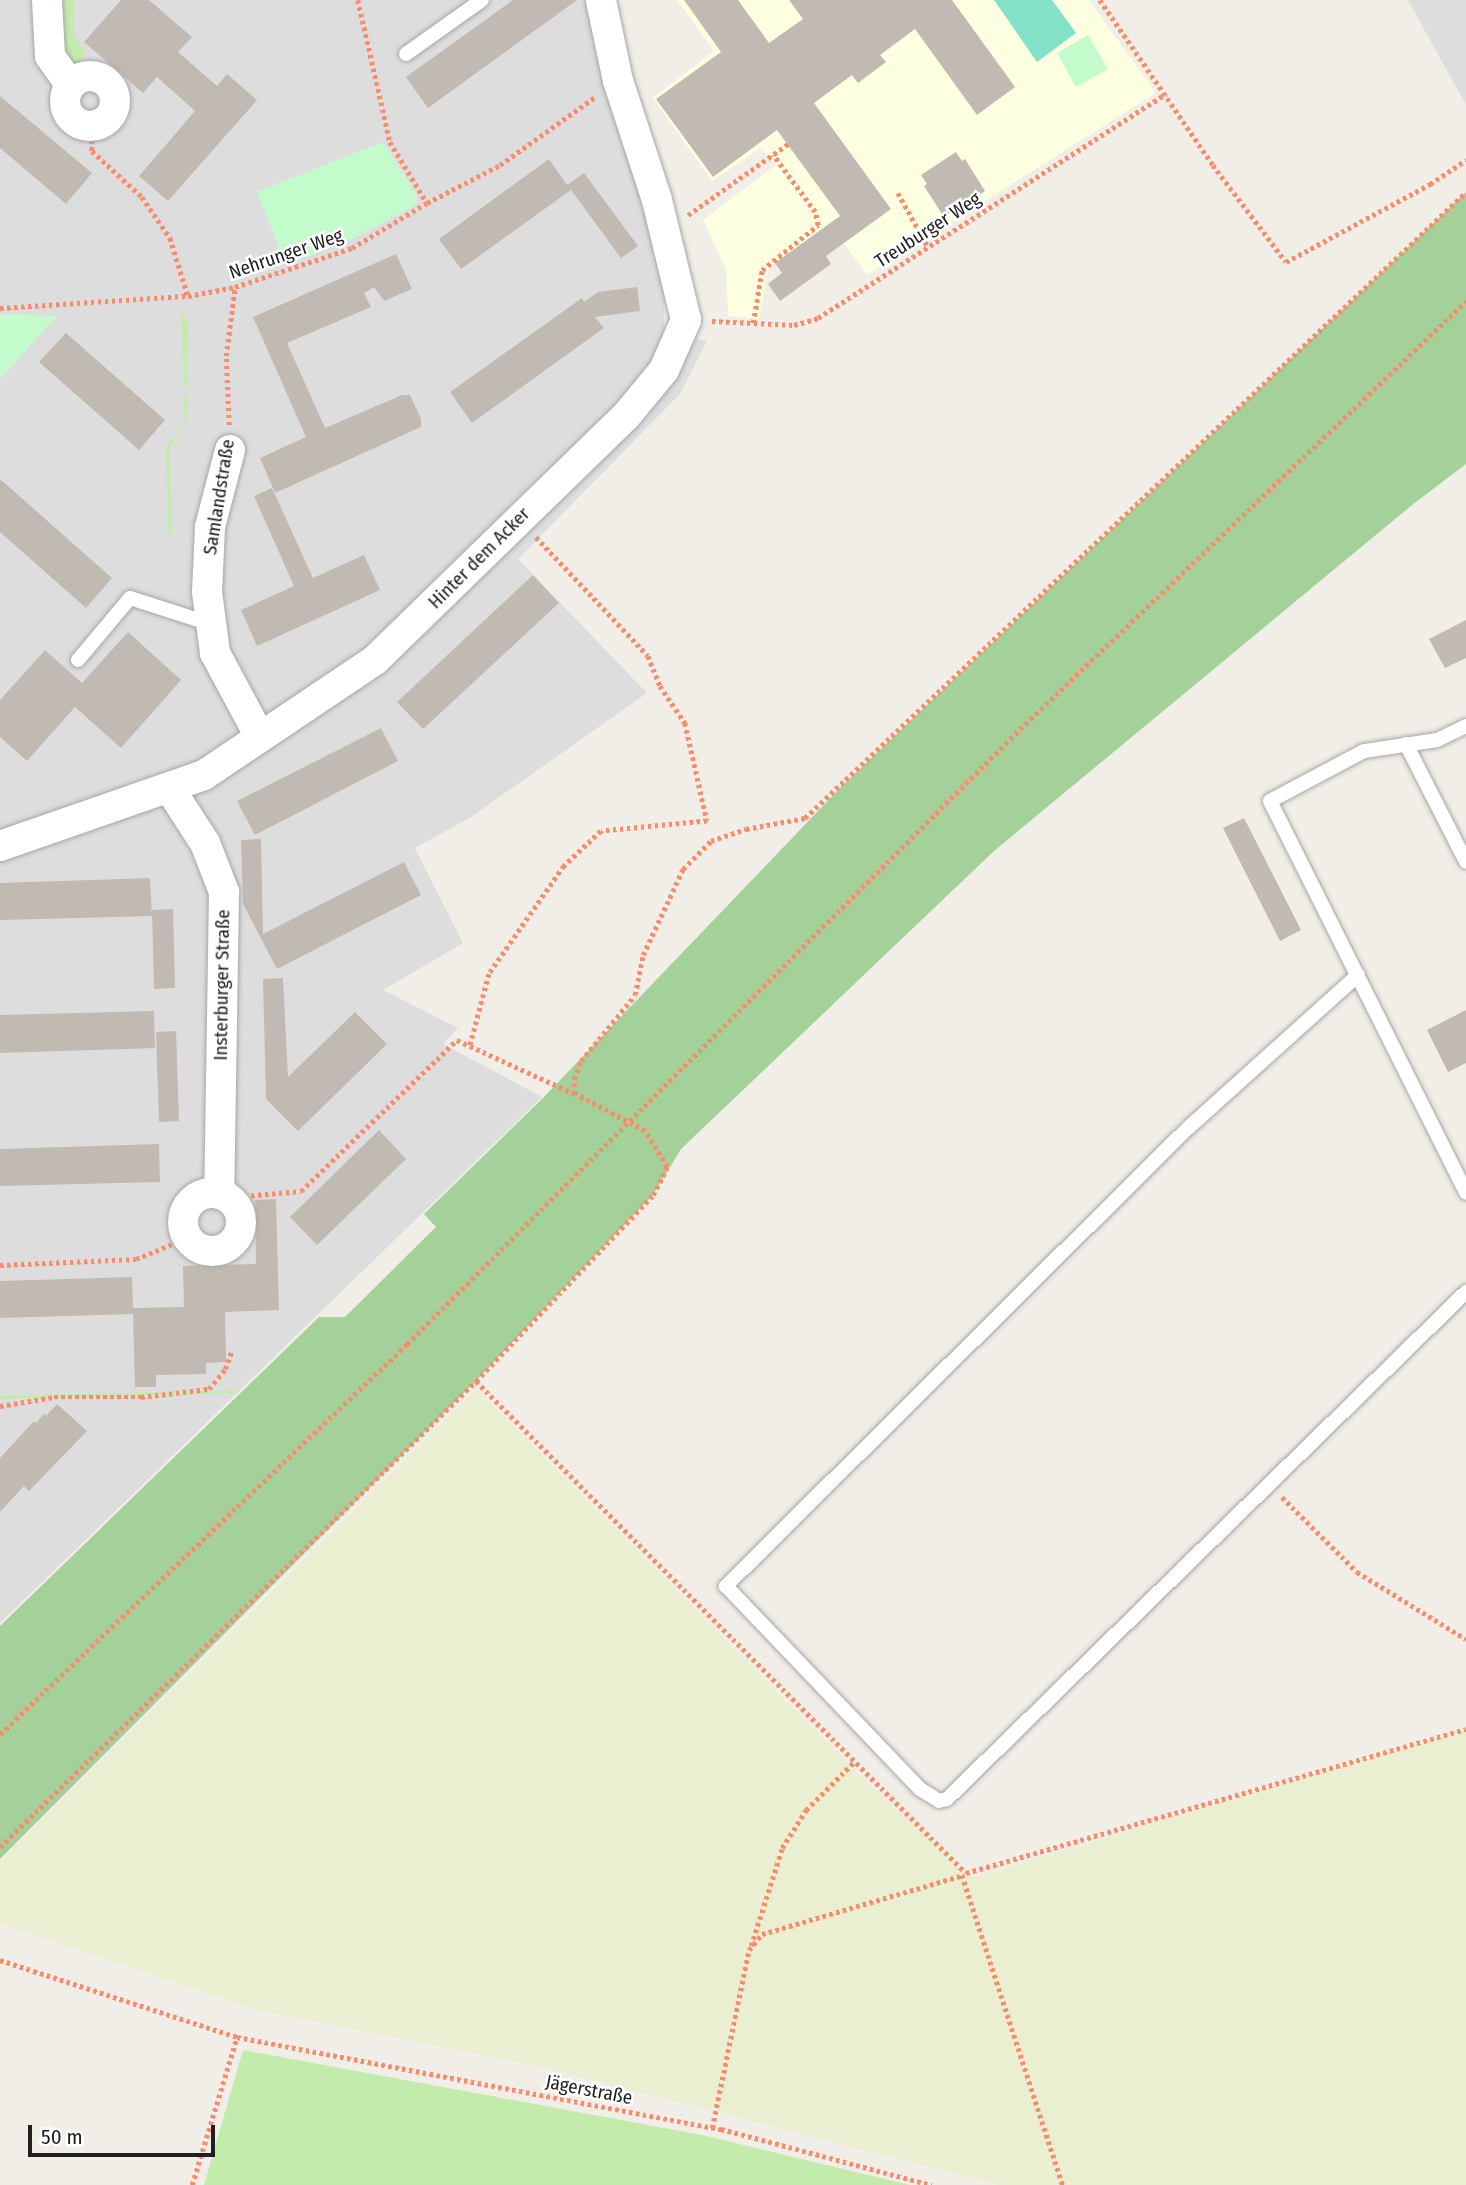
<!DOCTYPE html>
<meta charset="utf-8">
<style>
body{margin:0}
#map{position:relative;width:1466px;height:2185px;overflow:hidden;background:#f0eee6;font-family:"Fira Sans Condensed",sans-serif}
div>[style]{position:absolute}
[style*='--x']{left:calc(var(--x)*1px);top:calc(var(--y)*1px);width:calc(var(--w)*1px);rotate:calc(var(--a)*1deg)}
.residential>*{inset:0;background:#dedddd}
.education>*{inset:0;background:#fcffe0}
.farmland>*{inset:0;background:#eaefd1}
.grass>*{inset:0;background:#c3ebab}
.forest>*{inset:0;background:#a4d09a}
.park>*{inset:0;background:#c3fbcd}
.pitch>*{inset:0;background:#83e1c7}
.building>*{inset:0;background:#c1bab2}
.path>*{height:4.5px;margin-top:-2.25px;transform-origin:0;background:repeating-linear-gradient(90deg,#fd8a6b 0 3.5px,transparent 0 7px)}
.roads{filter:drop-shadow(0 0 2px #a7a7a7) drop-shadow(0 0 2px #a7a7a7)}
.service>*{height:14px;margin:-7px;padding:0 7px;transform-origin:7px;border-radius:7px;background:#fff}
.minor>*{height:30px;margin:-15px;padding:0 15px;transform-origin:15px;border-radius:15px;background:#fff}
.minor>.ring{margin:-15px;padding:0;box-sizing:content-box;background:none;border:30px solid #fff;border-radius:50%}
span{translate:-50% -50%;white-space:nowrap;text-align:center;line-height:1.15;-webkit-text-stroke:5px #fff;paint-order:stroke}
.street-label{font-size:19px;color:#202020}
.scale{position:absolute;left:28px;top:2125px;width:187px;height:32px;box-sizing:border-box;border:4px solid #202020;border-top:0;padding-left:9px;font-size:21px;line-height:24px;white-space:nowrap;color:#202020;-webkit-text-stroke:5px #fff;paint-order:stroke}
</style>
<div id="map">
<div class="residential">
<i style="clip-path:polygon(0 0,605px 0,665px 231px,664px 330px,707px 341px,680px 394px,518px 559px,647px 693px,471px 817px,415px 848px,463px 943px,383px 990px,458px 1028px,443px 1044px,542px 1097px,0 1623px)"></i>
<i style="clip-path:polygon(1408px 0,1466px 0,1466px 105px)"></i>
</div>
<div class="education">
<i style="clip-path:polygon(677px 0,1089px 0,1156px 93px,867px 275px,843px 242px,837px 219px,769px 268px,759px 319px,728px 316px,726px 269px,703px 220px,776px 165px,761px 148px,712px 181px,653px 98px,714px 51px)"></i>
</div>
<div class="farmland">
<i style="clip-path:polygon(477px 1389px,870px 1786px,973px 1878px,1466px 1728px,1466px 2185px,1000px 2185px,539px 2066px,254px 2009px,0 1923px,0 1861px)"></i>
</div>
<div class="grass">
<i style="clip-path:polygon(53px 0,74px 0,74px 35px,85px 53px,80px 67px,64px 58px)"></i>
<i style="clip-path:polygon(181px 312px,185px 318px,188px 324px,187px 386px,184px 386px)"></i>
<i style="clip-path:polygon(184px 396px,187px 396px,187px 423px,170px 447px,171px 532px,168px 532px,166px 447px,185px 425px)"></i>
<i style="clip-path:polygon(240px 1390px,237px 1393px,0 1399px,0 1396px)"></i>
<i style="clip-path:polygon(243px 2050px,702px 2135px,910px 2185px,204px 2185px)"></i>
</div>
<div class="forest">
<i style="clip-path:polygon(1466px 192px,1466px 464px,1412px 505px,994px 851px,681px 1149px,653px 1195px,476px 1381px,0 1859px,0 1626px,319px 1317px,345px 1317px,436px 1227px,424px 1214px,543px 1098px,843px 785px)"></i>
</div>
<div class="park">
<i style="clip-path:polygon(1088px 35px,1108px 69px,1076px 87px,1057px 53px)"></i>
<i style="clip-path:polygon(383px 142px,417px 195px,416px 205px,354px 238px,286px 265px,257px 192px)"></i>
<i style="clip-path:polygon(0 314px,57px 316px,0 379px)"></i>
</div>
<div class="pitch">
<i style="clip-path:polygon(994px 0,1052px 0,1076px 33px,1037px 62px)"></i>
</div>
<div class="building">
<i style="clip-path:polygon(121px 0,149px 0,192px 37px,178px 52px,217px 86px,227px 74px,257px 100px,168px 201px,139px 176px,195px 111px,157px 77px,143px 93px,84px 42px)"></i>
<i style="clip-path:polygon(513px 0,577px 0,428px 108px,406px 77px)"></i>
<i style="clip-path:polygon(684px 0,738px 0,769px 43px,803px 19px,789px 0,952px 0,1015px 87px,977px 115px,915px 29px,880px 55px,886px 62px,858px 83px,852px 75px,814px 103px,891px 209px,826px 256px,831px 264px,780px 301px,768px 284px,782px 273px,775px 263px,840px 216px,777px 130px,713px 177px,656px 99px,721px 52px)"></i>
<i style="clip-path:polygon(0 96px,92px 173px,66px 204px,0 148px)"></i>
<i style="clip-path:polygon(956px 152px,962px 161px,965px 159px,985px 191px,944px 217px,924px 186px,927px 184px,921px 175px)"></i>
<i style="clip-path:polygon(549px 159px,567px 185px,584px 173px,638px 246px,621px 258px,571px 190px,461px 269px,439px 239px)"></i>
<i style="clip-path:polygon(396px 254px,412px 289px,384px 301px,374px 287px,364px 293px,371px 307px,287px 343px,325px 428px,402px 395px,410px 395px,421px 419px,421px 427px,275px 493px,260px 458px,306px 437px,253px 317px)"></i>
<i style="clip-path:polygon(637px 287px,640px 311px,595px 317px,604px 328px,472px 423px,450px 392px,582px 298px,584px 302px,598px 292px)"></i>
<i style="clip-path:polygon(66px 333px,165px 420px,139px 450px,39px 362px)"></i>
<i style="clip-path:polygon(0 479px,112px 578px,86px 608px,0 532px)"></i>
<i style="clip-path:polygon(272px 488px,313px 578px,364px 555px,380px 590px,257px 646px,241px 610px,294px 586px,254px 496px)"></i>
<i style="clip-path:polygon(533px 575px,559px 603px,423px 729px,397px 702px)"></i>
<i style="clip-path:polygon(1466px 620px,1466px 658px,1445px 668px,1429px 639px)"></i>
<i style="clip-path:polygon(128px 632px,181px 680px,121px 748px,75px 707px,27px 761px,0 737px,0 700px,45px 650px,82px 683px)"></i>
<i style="clip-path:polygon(381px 728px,398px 761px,255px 835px,237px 801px)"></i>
<i style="clip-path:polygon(1244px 818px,1301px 930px,1280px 941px,1223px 828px)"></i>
<i style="clip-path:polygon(261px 839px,263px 934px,404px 862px,421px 895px,277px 969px,243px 904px,241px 840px)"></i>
<i style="clip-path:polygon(150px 878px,152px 916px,0 920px,0 883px)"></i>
<i style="clip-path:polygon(173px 909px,175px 988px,154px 989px,152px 910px)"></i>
<i style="clip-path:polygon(283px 978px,288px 1077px,355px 1012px,387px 1044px,298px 1131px,266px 1099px,263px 979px)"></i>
<i style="clip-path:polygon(1466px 1010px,1466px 1063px,1448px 1072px,1427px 1030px)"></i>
<i style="clip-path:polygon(154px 1011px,155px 1048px,0 1053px,0 1015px)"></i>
<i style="clip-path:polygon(176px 1031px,179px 1121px,159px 1122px,156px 1032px)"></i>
<i style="clip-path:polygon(379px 1130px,406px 1159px,317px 1245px,290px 1217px)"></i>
<i style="clip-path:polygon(159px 1144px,160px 1182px,0 1186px,0 1149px)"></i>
<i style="clip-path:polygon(276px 1199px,279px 1310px,225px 1312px,226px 1362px,206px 1363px,206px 1374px,156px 1375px,156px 1387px,135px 1387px,133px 1314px,0 1318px,0 1281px,132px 1277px,133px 1308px,184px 1307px,183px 1266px,256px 1264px,255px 1200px)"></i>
<i style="clip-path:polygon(57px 1404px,87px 1431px,29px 1491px,24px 1486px,0 1512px,0 1458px,34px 1421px,36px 1423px,44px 1414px,46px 1416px)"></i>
</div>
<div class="path">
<i style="--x:358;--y:0;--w:146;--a:77.3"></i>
<i style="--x:390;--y:142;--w:71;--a:58.8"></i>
<i style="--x:1100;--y:0;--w:200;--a:55.6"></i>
<i style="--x:1213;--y:165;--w:121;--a:53"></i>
<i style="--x:1286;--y:262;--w:164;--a:-28.4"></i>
<i style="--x:1430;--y:184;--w:43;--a:-33.7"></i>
<i style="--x:92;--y:126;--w:25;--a:90"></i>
<i style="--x:92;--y:151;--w:68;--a:42.6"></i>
<i style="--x:142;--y:197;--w:50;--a:55.7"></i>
<i style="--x:170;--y:238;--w:61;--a:72.8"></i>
<i style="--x:898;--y:193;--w:62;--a:60.9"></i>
<i style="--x:688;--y:215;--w:123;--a:-35.4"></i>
<i style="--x:0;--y:308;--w:188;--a:-3.7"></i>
<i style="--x:188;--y:296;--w:48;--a:-10.8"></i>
<i style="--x:235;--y:287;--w:123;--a:-18.4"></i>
<i style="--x:352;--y:248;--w:87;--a:-31"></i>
<i style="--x:427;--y:203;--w:82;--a:-27.5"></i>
<i style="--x:500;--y:165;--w:117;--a:-35.6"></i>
<i style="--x:712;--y:321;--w:82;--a:2.8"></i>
<i style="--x:794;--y:325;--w:25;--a:-16"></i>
<i style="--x:818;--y:318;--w:414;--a:-32.8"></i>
<i style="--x:753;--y:323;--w:54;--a:-80.4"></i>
<i style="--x:762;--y:270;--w:72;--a:-38.8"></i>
<i style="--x:818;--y:225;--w:13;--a:-103"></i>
<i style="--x:815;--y:212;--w:71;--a:-126.4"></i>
<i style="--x:229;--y:425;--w:69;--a:-92.5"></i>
<i style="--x:226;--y:356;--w:70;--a:-82.6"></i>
<i style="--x:536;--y:537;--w:163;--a:46.7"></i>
<i style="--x:648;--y:656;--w:32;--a:68"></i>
<i style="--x:660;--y:686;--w:45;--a:56"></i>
<i style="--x:685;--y:723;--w:100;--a:77.3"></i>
<i style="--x:707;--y:821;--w:106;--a:174.6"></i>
<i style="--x:601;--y:831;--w:51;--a:136.6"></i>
<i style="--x:564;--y:866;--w:131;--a:124.8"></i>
<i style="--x:489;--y:974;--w:74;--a:104.8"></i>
<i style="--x:470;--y:1046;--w:115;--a:24.6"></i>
<i style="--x:244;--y:1196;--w:57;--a:-5"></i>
<i style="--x:301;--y:1191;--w:217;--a:-44.1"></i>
<i style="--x:457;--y:1040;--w:14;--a:25"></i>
<i style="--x:0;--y:1265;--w:136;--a:-2.5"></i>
<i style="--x:136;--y:1259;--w:55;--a:-22.4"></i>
<i style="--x:476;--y:1381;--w:694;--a:45.12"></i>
<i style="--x:966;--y:1873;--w:520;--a:-16.07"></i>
<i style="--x:0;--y:1406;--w:55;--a:-9.5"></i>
<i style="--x:54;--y:1397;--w:87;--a:0"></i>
<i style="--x:141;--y:1397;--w:68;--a:-6.7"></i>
<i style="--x:209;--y:1389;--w:26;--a:-51"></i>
<i style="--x:225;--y:1369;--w:19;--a:-69"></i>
<i style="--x:1282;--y:1497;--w:106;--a:45"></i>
<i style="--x:1357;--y:1572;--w:128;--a:31.6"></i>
<i style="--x:0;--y:1734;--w:564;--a:-43.78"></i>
<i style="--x:407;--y:1344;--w:868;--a:-45.09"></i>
<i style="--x:1020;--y:729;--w:618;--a:-43.82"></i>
<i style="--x:0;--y:1847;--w:666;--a:-44.39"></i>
<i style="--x:476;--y:1381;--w:257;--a:-46.4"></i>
<i style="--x:653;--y:1195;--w:31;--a:-63"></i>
<i style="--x:667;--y:1167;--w:42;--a:-121.4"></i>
<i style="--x:645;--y:1131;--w:79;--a:-152.1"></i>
<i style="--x:575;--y:1094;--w:15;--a:-94"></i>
<i style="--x:574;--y:1079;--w:19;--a:-69"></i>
<i style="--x:581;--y:1061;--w:85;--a:-50.7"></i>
<i style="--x:635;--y:995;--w:41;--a:-78.7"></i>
<i style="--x:643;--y:955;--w:95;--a:-65.1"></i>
<i style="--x:683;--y:869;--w:40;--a:-45"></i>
<i style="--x:711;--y:841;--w:37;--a:-19"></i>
<i style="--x:746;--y:829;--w:60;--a:-10.6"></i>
<i style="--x:805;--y:818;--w:910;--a:-43.44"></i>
<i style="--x:962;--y:1875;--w:326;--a:72"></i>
<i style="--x:751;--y:1946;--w:103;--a:-72.4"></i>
<i style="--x:782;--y:1848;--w:45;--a:-57.7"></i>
<i style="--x:806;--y:1810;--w:68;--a:-45"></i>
<i style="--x:0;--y:1960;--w:249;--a:18"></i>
<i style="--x:237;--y:2037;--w:493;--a:10.8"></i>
<i style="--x:721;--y:2129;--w:218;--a:14.9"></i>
<i style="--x:712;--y:2128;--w:182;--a:-78.3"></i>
<i style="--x:749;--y:1950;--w:21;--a:-51"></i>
<i style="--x:762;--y:1934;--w:206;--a:-16.3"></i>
<i style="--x:192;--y:2185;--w:155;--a:-73.1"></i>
</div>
<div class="roads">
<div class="service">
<i style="--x:406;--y:54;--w:93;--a:-35.4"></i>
<i style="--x:78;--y:660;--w:81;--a:-50"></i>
<i style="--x:130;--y:598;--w:85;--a:17.8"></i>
<i style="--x:1466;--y:726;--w:32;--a:154"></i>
<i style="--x:1437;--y:740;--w:74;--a:171.4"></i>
<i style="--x:1364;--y:751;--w:106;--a:152"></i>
<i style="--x:1270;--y:801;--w:438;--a:63.4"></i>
<i style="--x:1406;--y:744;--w:132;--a:63"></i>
<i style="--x:1358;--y:975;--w:229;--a:138"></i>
<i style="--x:1188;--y:1128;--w:651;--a:135.25"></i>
<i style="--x:726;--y:1586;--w:281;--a:46.3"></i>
<i style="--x:920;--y:1789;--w:22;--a:32"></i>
<i style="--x:939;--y:1801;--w:8;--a:-14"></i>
<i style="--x:947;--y:1799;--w:726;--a:-44.33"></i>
</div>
<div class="minor">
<i style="--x:47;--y:0;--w:56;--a:86.9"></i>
<i style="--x:50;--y:56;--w:35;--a:55"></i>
<i class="ring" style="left:65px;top:76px;width:20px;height:20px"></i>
<i style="--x:230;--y:450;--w:80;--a:104.6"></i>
<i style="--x:210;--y:527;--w:65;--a:92.6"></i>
<i style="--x:207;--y:592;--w:62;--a:82.5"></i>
<i style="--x:215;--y:653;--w:95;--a:61.8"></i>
<i style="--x:170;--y:789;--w:64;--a:57.1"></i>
<i style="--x:205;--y:843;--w:53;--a:68.8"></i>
<i style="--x:224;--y:892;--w:302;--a:90.9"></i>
<i style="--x:0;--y:846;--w:216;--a:-19.2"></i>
<i style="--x:204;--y:775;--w:206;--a:-33.9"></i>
<i style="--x:375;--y:660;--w:350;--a:-44.2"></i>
<i style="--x:626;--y:416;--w:60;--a:-50.4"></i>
<i style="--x:664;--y:370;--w:55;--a:-66.3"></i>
<i style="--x:686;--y:320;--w:123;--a:-103.6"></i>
<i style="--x:657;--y:200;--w:125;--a:-108.1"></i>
<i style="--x:618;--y:81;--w:83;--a:-101.9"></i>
<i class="ring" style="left:183px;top:1193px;width:28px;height:28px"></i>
</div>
</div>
<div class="street-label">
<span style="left:928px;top:230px;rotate:-33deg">Treuburger Weg</span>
<span style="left:286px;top:254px;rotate:-19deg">Nehrunger Weg</span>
<span style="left:219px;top:497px;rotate:-81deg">Samlandstraße</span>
<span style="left:479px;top:558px;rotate:-45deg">Hinter dem Acker</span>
<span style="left:222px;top:985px;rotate:-89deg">Insterburger Straße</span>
<span style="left:589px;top:2090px;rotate:11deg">Jägerstraße</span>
</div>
<div class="scale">50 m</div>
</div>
